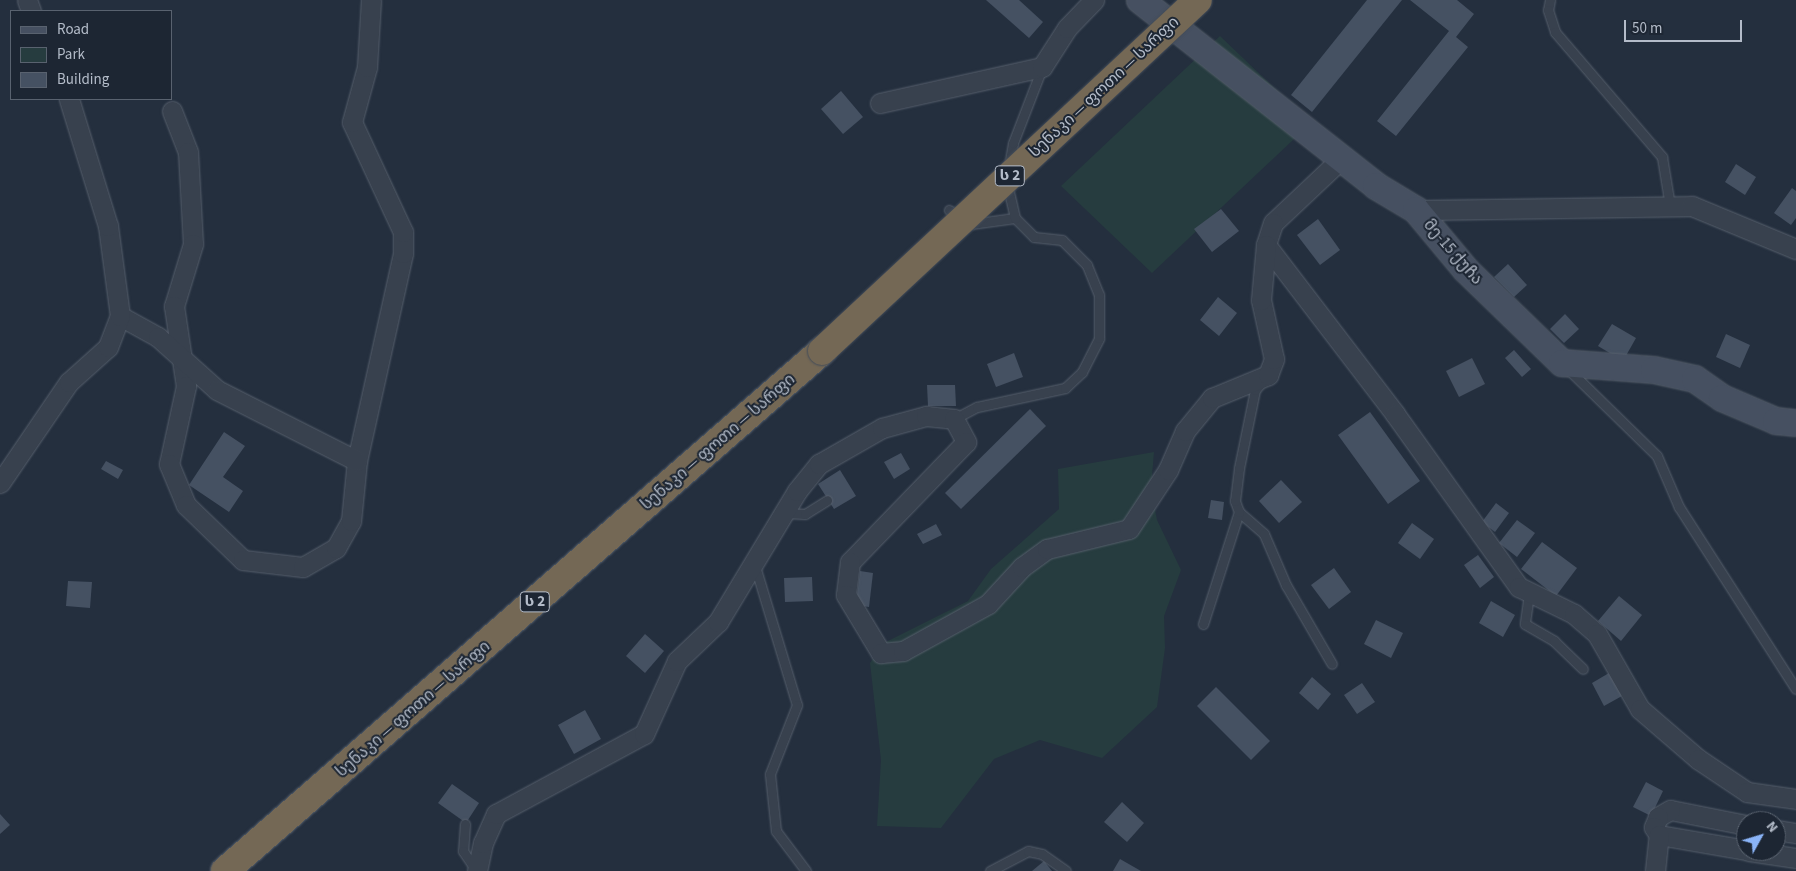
<!DOCTYPE html>
<meta charset="utf-8">
<style>
body{margin:0}
#map{position:relative;width:1796px;height:871px;overflow:hidden;background:#242f3e;font-family:"Source Sans 3","Noto Sans Georgian",sans-serif}
div>[style]{position:absolute}
[style*='--x']{left:calc(var(--x)*1px);top:calc(var(--y)*1px);width:calc(var(--w)*1px);rotate:calc(var(--a)*1deg)}
.green>*{inset:0;background:#263c3f}
.building>*{inset:0;background:#455162}
.roads{filter:drop-shadow(0 0 1px #565f6c) drop-shadow(0 0 1px #565f6c)}
.lane>*{height:9px;margin:-4.5px;padding:0 4.5px;transform-origin:4.5px;border-radius:4.5px;background:#38414e}
.street>*{height:19px;margin:-9.5px;padding:0 9.5px;transform-origin:9.5px;border-radius:9.5px;background:#38414e}
.secondary>*{height:26px;margin:-13px;padding:0 13px;transform-origin:13px;border-radius:13px;background:#465061}
.highway>*{height:28px;margin:-14px;padding:0 14px;transform-origin:14px;border-radius:14px;background:#746855}
.bridges{filter:drop-shadow(0 0 1px #434c59) drop-shadow(0 0 1px #434c59)}
.highway-bridge>*{height:28px;margin:-14px;padding:0 14px;transform-origin:14px;border-radius:14px;background:#746855}
span{translate:-50% -50%;white-space:nowrap;text-align:center;line-height:1.15;-webkit-text-stroke:4px #1d2633;paint-order:stroke}
.shield-label span{padding:1px 4px;background:#1d2633;border:1px solid;border-radius:4px;-webkit-text-stroke-width:0}
.shield-label{font-size:15px;color:#b4bcc9;font-weight:700}
.street-label{font-size:16px;color:#b4bcc9}
.legend{position:absolute;left:10px;top:10px;width:162px;height:90px;box-sizing:border-box;background:#1d2633;border:1px solid #59626f;margin:0;padding:6px 9px;list-style:none;font-size:15px;color:#b4bcc9}
.legend li{display:flex;align-items:center;gap:10px;height:25px}
.legend b{width:25px;border:1px solid #59626f}
.north{position:absolute;left:1736px;top:811px;width:50px;height:50px;box-sizing:border-box;background:#1d2633;border:1px solid #59626f;border-radius:50%;rotate:51deg;font-size:14px;font-weight:700;line-height:20px;text-align:center;color:#b4bcc9}
.north::after{content:'';display:block;margin:auto;width:18px;height:22px;background:#8ab4f8;clip-path:polygon(50% 0,100% 100%,50% 72%,0 100%)}
.scale{position:absolute;left:1624px;top:20px;width:118px;height:22px;box-sizing:border-box;border:2px solid #b4bcc9;border-top:0;padding-left:6px;font-size:15px;line-height:18px;white-space:nowrap;color:#b4bcc9;-webkit-text-stroke:4px #1d2633;paint-order:stroke}
</style>
<div id="map">
<div class="green">
<i style="clip-path:polygon(1220px 36px,1311px 123px,1152px 273px,1061px 186px)"></i>
<i style="clip-path:polygon(1154px 452px,1151px 488px,1157px 520px,1181px 570px,1164px 616px,1165px 648px,1157px 707px,1102px 758px,1040px 740px,994px 759px,941px 828px,877px 826px,881px 760px,870px 663px,884px 643px,968px 601px,991px 569px,1059px 509px,1058px 469px)"></i>
</div>
<div class="building">
<i style="clip-path:polygon(986px 0,1019px 0,1043px 22px,1029px 38px)"></i>
<i style="clip-path:polygon(1367px 0,1402px 0,1312px 112px,1291px 95px)"></i>
<i style="clip-path:polygon(1410px 0,1457px 0,1474px 14px,1456px 37px,1468px 47px,1396px 136px,1377px 121px,1449px 31px)"></i>
<i style="clip-path:polygon(841px 91px,863px 117px,843px 134px,821px 109px)"></i>
<i style="clip-path:polygon(1736px 164px,1756px 177px,1745px 195px,1725px 182px)"></i>
<i style="clip-path:polygon(1792px 188px,1796px 191px,1796px 218px,1791px 225px,1774px 213px)"></i>
<i style="clip-path:polygon(1221px 209px,1239px 231px,1212px 252px,1194px 229px)"></i>
<i style="clip-path:polygon(1318px 219px,1340px 250px,1320px 265px,1297px 235px)"></i>
<i style="clip-path:polygon(1508px 264px,1527px 285px,1514px 297px,1494px 277px)"></i>
<i style="clip-path:polygon(1218px 297px,1237px 313px,1219px 336px,1200px 320px)"></i>
<i style="clip-path:polygon(1565px 314px,1579px 329px,1564px 343px,1550px 329px)"></i>
<i style="clip-path:polygon(1612px 324px,1636px 338px,1623px 361px,1598px 346px)"></i>
<i style="clip-path:polygon(1726px 334px,1750px 345px,1740px 368px,1716px 357px)"></i>
<i style="clip-path:polygon(1514px 350px,1531px 369px,1522px 377px,1505px 358px)"></i>
<i style="clip-path:polygon(1014px 353px,1023px 377px,996px 387px,987px 364px)"></i>
<i style="clip-path:polygon(1472px 358px,1485px 384px,1459px 397px,1446px 371px)"></i>
<i style="clip-path:polygon(927px 385px,955px 385px,956px 406px,928px 406px)"></i>
<i style="clip-path:polygon(1030px 409px,1046px 426px,961px 509px,945px 493px)"></i>
<i style="clip-path:polygon(1370px 412px,1420px 481px,1388px 504px,1338px 435px)"></i>
<i style="clip-path:polygon(224px 432px,245px 446px,223px 477px,243px 491px,229px 512px,189px 485px)"></i>
<i style="clip-path:polygon(901px 453px,910px 469px,894px 479px,884px 462px)"></i>
<i style="clip-path:polygon(106px 461px,123px 470px,118px 479px,101px 469px)"></i>
<i style="clip-path:polygon(840px 470px,856px 496px,834px 509px,818px 484px)"></i>
<i style="clip-path:polygon(1281px 480px,1302px 502px,1279px 523px,1259px 501px)"></i>
<i style="clip-path:polygon(1211px 500px,1224px 502px,1222px 520px,1208px 518px)"></i>
<i style="clip-path:polygon(1496px 503px,1509px 513px,1495px 532px,1482px 522px)"></i>
<i style="clip-path:polygon(1517px 520px,1535px 533px,1517px 557px,1499px 543px)"></i>
<i style="clip-path:polygon(1412px 523px,1434px 539px,1420px 559px,1398px 543px)"></i>
<i style="clip-path:polygon(936px 524px,942px 535px,923px 544px,917px 534px)"></i>
<i style="clip-path:polygon(1542px 542px,1577px 568px,1556px 596px,1521px 569px)"></i>
<i style="clip-path:polygon(1478px 555px,1494px 577px,1480px 588px,1464px 565px)"></i>
<i style="clip-path:polygon(1334px 568px,1351px 592px,1329px 609px,1311px 585px)"></i>
<i style="clip-path:polygon(860px 571px,873px 573px,869px 607px,856px 605px)"></i>
<i style="clip-path:polygon(812px 577px,813px 601px,785px 602px,784px 578px)"></i>
<i style="clip-path:polygon(68px 581px,92px 582px,90px 608px,66px 606px)"></i>
<i style="clip-path:polygon(1619px 596px,1642px 615px,1621px 641px,1598px 621px)"></i>
<i style="clip-path:polygon(1491px 601px,1515px 615px,1503px 637px,1479px 623px)"></i>
<i style="clip-path:polygon(1376px 620px,1403px 633px,1391px 658px,1364px 644px)"></i>
<i style="clip-path:polygon(645px 634px,664px 651px,645px 673px,626px 656px)"></i>
<i style="clip-path:polygon(1609px 673px,1622px 696px,1604px 706px,1592px 683px)"></i>
<i style="clip-path:polygon(1312px 677px,1331px 694px,1318px 710px,1299px 693px)"></i>
<i style="clip-path:polygon(1362px 683px,1375px 702px,1357px 714px,1344px 695px)"></i>
<i style="clip-path:polygon(1216px 687px,1270px 741px,1251px 760px,1197px 706px)"></i>
<i style="clip-path:polygon(585px 710px,601px 739px,574px 754px,558px 725px)"></i>
<i style="clip-path:polygon(1646px 782px,1663px 791px,1651px 816px,1633px 807px)"></i>
<i style="clip-path:polygon(452px 784px,479px 803px,466px 823px,438px 803px)"></i>
<i style="clip-path:polygon(1122px 802px,1144px 823px,1127px 842px,1104px 822px)"></i>
<i style="clip-path:polygon(0 814px,10px 825px,0 834px)"></i>
<i style="clip-path:polygon(1120px 859px,1141px 871px,1113px 871px)"></i>
<i style="clip-path:polygon(1044px 861px,1052px 871px,1032px 871px)"></i>
</div>
<div class="roads">
<div class="lane">
<i style="--x:1550;--y:0;--w:10;--a:101"></i>
<i style="--x:1548;--y:10;--w:23;--a:72"></i>
<i style="--x:1555;--y:32;--w:165;--a:49.4"></i>
<i style="--x:1662;--y:157;--w:50;--a:80.7"></i>
<i style="--x:1009;--y:166;--w:23;--a:-80"></i>
<i style="--x:1013;--y:143;--w:80;--a:-68.9"></i>
<i style="--x:949;--y:210;--w:26;--a:32"></i>
<i style="--x:971;--y:224;--w:44;--a:-7.8"></i>
<i style="--x:1568;--y:369;--w:124;--a:44.3"></i>
<i style="--x:1657;--y:456;--w:56;--a:66.7"></i>
<i style="--x:1679;--y:507;--w:216;--a:57.3"></i>
<i style="--x:954;--y:419;--w:26;--a:-28"></i>
<i style="--x:977;--y:407;--w:90;--a:-12.2"></i>
<i style="--x:1065;--y:388;--w:23;--a:-43"></i>
<i style="--x:1082;--y:372;--w:38;--a:-63"></i>
<i style="--x:1099;--y:338;--w:43;--a:-90"></i>
<i style="--x:1099;--y:295;--w:32;--a:-112"></i>
<i style="--x:1087;--y:265;--w:35;--a:-135"></i>
<i style="--x:1062;--y:240;--w:28;--a:-174"></i>
<i style="--x:1034;--y:237;--w:27;--a:-135"></i>
<i style="--x:1015;--y:218;--w:35;--a:-103"></i>
<i style="--x:1239;--y:512;--w:33;--a:41"></i>
<i style="--x:1264;--y:534;--w:56;--a:66.7"></i>
<i style="--x:1286;--y:585;--w:91;--a:59.8"></i>
<i style="--x:785;--y:513;--w:20;--a:3"></i>
<i style="--x:805;--y:514;--w:26;--a:-32"></i>
<i style="--x:755;--y:566;--w:145;--a:73.2"></i>
<i style="--x:797;--y:705;--w:74;--a:111.4"></i>
<i style="--x:770;--y:774;--w:57;--a:84"></i>
<i style="--x:776;--y:831;--w:50;--a:53.1"></i>
<i style="--x:1529;--y:594;--w:30;--a:98"></i>
<i style="--x:1525;--y:624;--w:34;--a:30"></i>
<i style="--x:1554;--y:641;--w:40;--a:44"></i>
<i style="--x:1203;--y:624;--w:118;--a:-72.2"></i>
<i style="--x:1239;--y:512;--w:12;--a:-110"></i>
<i style="--x:1235;--y:501;--w:33;--a:-83"></i>
<i style="--x:1239;--y:468;--w:80;--a:-78.4"></i>
<i style="--x:1255;--y:390;--w:9;--a:-49"></i>
<i style="--x:465;--y:824;--w:27;--a:94"></i>
<i style="--x:463;--y:851;--w:23;--a:56"></i>
<i style="--x:990;--y:871;--w:43;--a:-27.8"></i>
<i style="--x:1028;--y:851;--w:14;--a:12"></i>
<i style="--x:1042;--y:854;--w:29;--a:35"></i>
</div>
<div class="street">
<i style="--x:27;--y:0;--w:12;--a:70"></i>
<i style="--x:880;--y:103;--w:166;--a:-12.5"></i>
<i style="--x:1042;--y:67;--w:46;--a:-57.3"></i>
<i style="--x:1067;--y:28;--w:39;--a:-46"></i>
<i style="--x:172;--y:111;--w:44;--a:68.7"></i>
<i style="--x:188;--y:152;--w:92;--a:86.9"></i>
<i style="--x:193;--y:244;--w:65;--a:107"></i>
<i style="--x:174;--y:306;--w:81;--a:81.5"></i>
<i style="--x:186;--y:386;--w:80;--a:102.3"></i>
<i style="--x:169;--y:464;--w:44;--a:67.5"></i>
<i style="--x:186;--y:505;--w:79;--a:44"></i>
<i style="--x:243;--y:560;--w:60;--a:6.7"></i>
<i style="--x:303;--y:567;--w:38;--a:-30"></i>
<i style="--x:336;--y:548;--w:31;--a:-61"></i>
<i style="--x:351;--y:521;--w:60;--a:-84.3"></i>
<i style="--x:357;--y:461;--w:213;--a:-77.5"></i>
<i style="--x:403;--y:253;--w:21;--a:-90"></i>
<i style="--x:403;--y:232;--w:121;--a:-114.9"></i>
<i style="--x:352;--y:122;--w:57;--a:-74.7"></i>
<i style="--x:367;--y:67;--w:67;--a:-86.6"></i>
<i style="--x:1341;--y:159;--w:93;--a:136.7"></i>
<i style="--x:1273;--y:223;--w:23;--a:108"></i>
<i style="--x:1266;--y:245;--w:213;--a:52.6"></i>
<i style="--x:1395;--y:414;--w:213;--a:54.4"></i>
<i style="--x:1519;--y:587;--w:61;--a:26.1"></i>
<i style="--x:1574;--y:614;--w:30;--a:41"></i>
<i style="--x:1597;--y:634;--w:86;--a:60.2"></i>
<i style="--x:1640;--y:709;--w:77;--a:40.8"></i>
<i style="--x:1698;--y:759;--w:59;--a:34"></i>
<i style="--x:1747;--y:792;--w:49;--a:8.1"></i>
<i style="--x:1416;--y:210;--w:276;--a:-0.8"></i>
<i style="--x:1692;--y:206;--w:113;--a:22.5"></i>
<i style="--x:120;--y:316;--w:43;--a:28.9"></i>
<i style="--x:158;--y:337;--w:79;--a:41.9"></i>
<i style="--x:217;--y:390;--w:157;--a:26.9"></i>
<i style="--x:0;--y:483;--w:122;--a:-55.7"></i>
<i style="--x:69;--y:382;--w:52;--a:-41.9"></i>
<i style="--x:108;--y:347;--w:33;--a:-69"></i>
<i style="--x:120;--y:316;--w:91;--a:-97.6"></i>
<i style="--x:108;--y:226;--w:133;--a:-107.1"></i>
<i style="--x:1746;--y:825;--w:77;--a:-168.8"></i>
<i style="--x:1670;--y:810;--w:14;--a:150"></i>
<i style="--x:1658;--y:817;--w:11;--a:112"></i>
<i style="--x:1654;--y:827;--w:9;--a:58"></i>
<i style="--x:1659;--y:835;--w:88;--a:9.8"></i>
<i style="--x:1776;--y:830;--w:20;--a:9"></i>
<i style="--x:1749;--y:851;--w:48;--a:8.5"></i>
<i style="--x:477;--y:871;--w:29;--a:-78"></i>
<i style="--x:483;--y:843;--w:32;--a:-66"></i>
<i style="--x:496;--y:814;--w:168;--a:-28.4"></i>
<i style="--x:644;--y:734;--w:80;--a:-65.7"></i>
<i style="--x:677;--y:661;--w:57;--a:-43.6"></i>
<i style="--x:718;--y:622;--w:153;--a:-58.9"></i>
<i style="--x:797;--y:491;--w:35;--a:-51"></i>
<i style="--x:819;--y:464;--w:73;--a:-29.7"></i>
<i style="--x:882;--y:428;--w:46;--a:-15.3"></i>
<i style="--x:926;--y:416;--w:28;--a:6"></i>
<i style="--x:954;--y:419;--w:26;--a:62"></i>
<i style="--x:966;--y:442;--w:167;--a:134"></i>
<i style="--x:850;--y:562;--w:33;--a:97"></i>
<i style="--x:846;--y:595;--w:68;--a:58.9"></i>
<i style="--x:881;--y:653;--w:22;--a:-5"></i>
<i style="--x:903;--y:651;--w:97;--a:-28.9"></i>
<i style="--x:988;--y:604;--w:50;--a:-47.4"></i>
<i style="--x:1022;--y:567;--w:31;--a:-36"></i>
<i style="--x:1047;--y:549;--w:84;--a:-13.7"></i>
<i style="--x:1129;--y:529;--w:71;--a:-56.5"></i>
<i style="--x:1168;--y:470;--w:43;--a:-66.4"></i>
<i style="--x:1185;--y:431;--w:43;--a:-50.7"></i>
<i style="--x:1212;--y:398;--w:61;--a:-22.3"></i>
<i style="--x:1268;--y:375;--w:17;--a:-69"></i>
<i style="--x:1274;--y:359;--w:60;--a:-102.4"></i>
<i style="--x:1261;--y:300;--w:55;--a:-84.8"></i>
<i style="--x:1655;--y:871;--w:36;--a:-84"></i>
</div>
<div class="secondary">
<i style="--x:1140;--y:0;--w:300;--a:38.2"></i>
<i style="--x:1376;--y:186;--w:47;--a:31"></i>
<i style="--x:1416;--y:210;--w:78;--a:50.2"></i>
<i style="--x:1466;--y:270;--w:134;--a:44.1"></i>
<i style="--x:1562;--y:363;--w:92;--a:4.4"></i>
<i style="--x:1654;--y:370;--w:42;--a:12.4"></i>
<i style="--x:1695;--y:379;--w:33;--a:35"></i>
<i style="--x:1722;--y:398;--w:59;--a:23.1"></i>
<i style="--x:1776;--y:421;--w:20;--a:6"></i>
</div>
<div class="highway">
<i style="--x:225;--y:871;--w:792;--a:-41.06"></i>
</div>
</div>
<div class="bridges">
<div class="highway-bridge">
<i style="--x:822;--y:351;--w:514;--a:-43.03"></i>
</div>
</div>
<div class="shield-label">
<span style="left:1010px;top:176px">ს 2</span>
<span style="left:535px;top:602px">ს 2</span>
</div>
<div class="street-label">
<span style="left:1104px;top:87px;rotate:-43deg">სენაკი — ფოთი — სარფი</span>
<span style="left:1453px;top:252px;rotate:49deg">მე-15 ქუჩა</span>
<span style="left:718px;top:442px;rotate:-41deg">სენაკი — ფოთი — სარფი</span>
<span style="left:413px;top:709px;rotate:-41deg">სენაკი — ფოთი — სარფი</span>
</div>
<ul class="legend">
<li><b style="height:6px;background:#465061"></b>Road</li>
<li><b style="height:14px;background:#263c3f"></b>Park</li>
<li><b style="height:14px;background:#455162"></b>Building</li>
</ul>
<div class="north">N</div>
<div class="scale">50 m</div>
</div>
